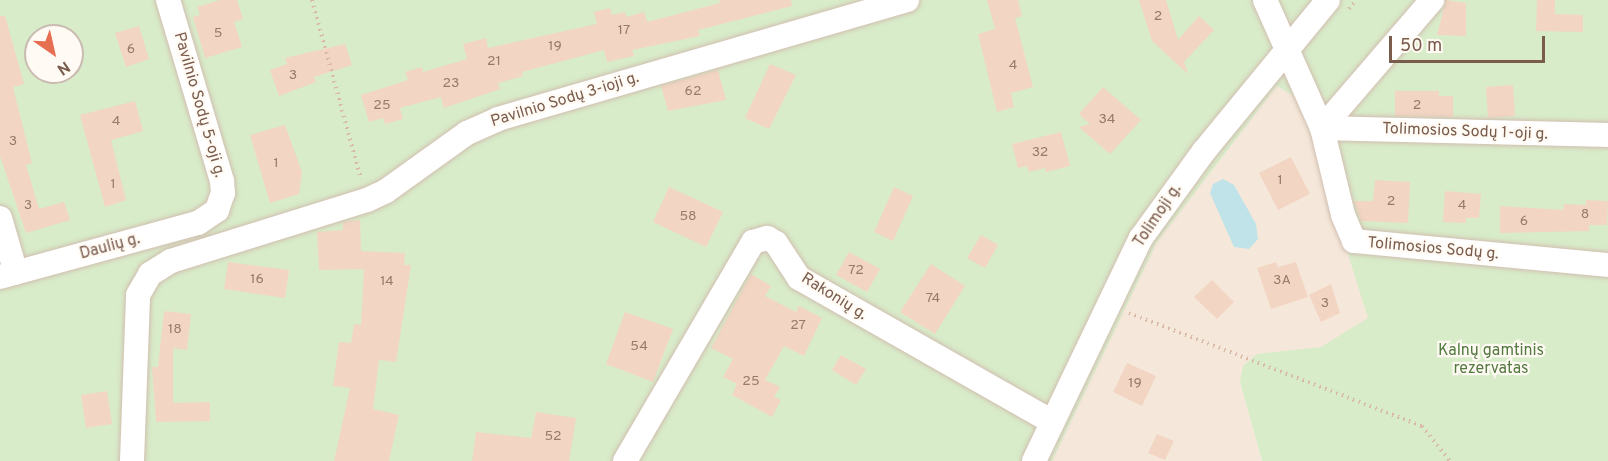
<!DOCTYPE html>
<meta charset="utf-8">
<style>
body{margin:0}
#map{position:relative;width:1608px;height:461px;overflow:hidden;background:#fdf6ec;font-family:Overpass,sans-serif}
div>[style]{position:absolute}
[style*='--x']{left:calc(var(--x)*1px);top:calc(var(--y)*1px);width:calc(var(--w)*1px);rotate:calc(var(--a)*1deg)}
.residential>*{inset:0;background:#f5e8da}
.green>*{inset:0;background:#d8ecc9}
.water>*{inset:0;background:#bfe3e8}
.building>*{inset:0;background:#f3d5c3}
.path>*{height:4px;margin-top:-2px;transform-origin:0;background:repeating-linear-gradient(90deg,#d9b8a5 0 1.5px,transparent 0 6px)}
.roads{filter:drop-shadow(0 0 2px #d1beb0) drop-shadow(0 0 2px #d1beb0)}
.minor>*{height:24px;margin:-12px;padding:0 12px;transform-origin:12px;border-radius:12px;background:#fff}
span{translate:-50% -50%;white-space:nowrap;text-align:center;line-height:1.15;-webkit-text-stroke:4.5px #fffaf3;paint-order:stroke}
.number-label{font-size:14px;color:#987a6a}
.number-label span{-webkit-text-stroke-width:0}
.street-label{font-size:16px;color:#7a5c4d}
.park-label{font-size:16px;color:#537a41}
.north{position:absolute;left:24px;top:24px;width:60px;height:60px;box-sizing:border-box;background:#fffaf3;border:2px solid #cabbb1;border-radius:50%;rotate:146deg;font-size:16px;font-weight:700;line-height:24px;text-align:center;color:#7a5c4d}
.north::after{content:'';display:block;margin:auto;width:21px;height:27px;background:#e76f51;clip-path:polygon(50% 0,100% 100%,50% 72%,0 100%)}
.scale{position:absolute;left:1389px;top:36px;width:156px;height:27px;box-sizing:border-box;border:3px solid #7a5c4d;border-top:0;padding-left:8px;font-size:18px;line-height:21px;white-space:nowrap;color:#7a5c4d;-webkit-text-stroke:4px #fffaf3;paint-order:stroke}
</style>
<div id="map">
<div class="residential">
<i style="clip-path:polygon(1277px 86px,1299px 99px,1376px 341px,1240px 382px,1262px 461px,1052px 461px,1157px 242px)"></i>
</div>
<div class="green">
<i style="clip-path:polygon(evenodd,0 0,1608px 0,1608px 461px,1262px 461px,1240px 382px,1243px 366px,1257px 354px,1321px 347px,1368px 318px,1299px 99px,1277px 86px,1157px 242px,1052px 461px,0 461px,0 0,36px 36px,72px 36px,72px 72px,36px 72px,36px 36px)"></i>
</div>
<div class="water">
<i style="clip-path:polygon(1223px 179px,1234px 185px,1256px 224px,1258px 239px,1249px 249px,1234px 247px,1210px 193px,1213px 184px)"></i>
</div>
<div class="building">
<i style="clip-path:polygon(220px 0,237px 0,243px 19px,234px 22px,242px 47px,205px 58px,193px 17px,200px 15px,197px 7px)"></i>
<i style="clip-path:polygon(719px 0,791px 0,792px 6px,698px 30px,700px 36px,632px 50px,634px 56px,607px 62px,604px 50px,522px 72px,523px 76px,498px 83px,500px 89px,444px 108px,441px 97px,400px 108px,403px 119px,385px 124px,383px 118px,369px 122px,361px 95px,408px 80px,405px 72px,422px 67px,423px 72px,467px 59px,463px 44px,486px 38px,488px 48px,597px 24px,594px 12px,610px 8px,612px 15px,625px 12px,626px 17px,644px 12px,647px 22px,720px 3px)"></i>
<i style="clip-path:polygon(987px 0,1018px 0,1022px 16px,1015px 18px,1033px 87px,1011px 93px,1014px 107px,997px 112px,978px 34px,995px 29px)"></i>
<i style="clip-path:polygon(1139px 0,1166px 0,1178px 40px,1199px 16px,1214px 30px,1184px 62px,1188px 74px,1152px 41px)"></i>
<i style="clip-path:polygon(1446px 0,1466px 3px,1466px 36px,1437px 35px)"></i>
<i style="clip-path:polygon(1537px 0,1555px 0,1555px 14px,1583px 15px,1583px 32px,1536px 31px)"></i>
<i style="clip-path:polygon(0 16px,5px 16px,24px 84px,13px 87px,32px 163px,26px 165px,39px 209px,64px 202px,70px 220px,26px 233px,0 156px)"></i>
<i style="clip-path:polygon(139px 26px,149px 59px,126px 67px,115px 33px)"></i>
<i style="clip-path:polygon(345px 44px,352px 65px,314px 77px,316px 82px,279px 96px,270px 70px,287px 64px,285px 58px)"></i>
<i style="clip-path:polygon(770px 64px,796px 75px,769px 129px,745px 118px)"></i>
<i style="clip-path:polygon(718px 70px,726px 100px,668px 111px,661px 86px)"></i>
<i style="clip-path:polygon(1513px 85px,1515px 116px,1488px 118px,1486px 87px)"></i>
<i style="clip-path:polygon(1103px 87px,1141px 120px,1110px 154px,1079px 127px,1090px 124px,1079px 114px)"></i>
<i style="clip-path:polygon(1395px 91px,1439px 91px,1439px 96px,1453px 96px,1453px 117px,1395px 116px)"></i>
<i style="clip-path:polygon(135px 101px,143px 131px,111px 140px,126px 200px,105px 207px,80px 115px)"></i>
<i style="clip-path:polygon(285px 125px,302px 172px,299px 194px,270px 203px,250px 135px)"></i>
<i style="clip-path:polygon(1061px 132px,1070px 166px,1046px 172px,1045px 168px,1029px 172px,1027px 166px,1018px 168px,1012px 144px)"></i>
<i style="clip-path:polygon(1291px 157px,1310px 194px,1278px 210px,1259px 173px)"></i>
<i style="clip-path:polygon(1375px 180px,1410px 182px,1408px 223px,1361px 221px,1354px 201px,1373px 201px)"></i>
<i style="clip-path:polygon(669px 187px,723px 212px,706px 247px,653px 222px)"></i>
<i style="clip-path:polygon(894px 187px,913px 196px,893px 241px,874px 232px)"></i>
<i style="clip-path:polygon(1445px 191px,1481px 194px,1479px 218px,1466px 218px,1466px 223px,1443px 222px)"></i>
<i style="clip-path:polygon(1586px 200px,1608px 201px,1607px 225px,1589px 225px,1589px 231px,1500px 233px,1500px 206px,1563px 210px,1564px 204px,1586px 205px)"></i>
<i style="clip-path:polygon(360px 220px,361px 251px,405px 253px,404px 265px,411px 265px,396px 362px,379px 360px,373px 409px,399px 415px,389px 461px,334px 461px,350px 388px,333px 386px,339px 342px,351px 343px,354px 324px,361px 325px,364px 269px,319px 270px,317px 232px,343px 230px,343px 222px)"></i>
<i style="clip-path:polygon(981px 235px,998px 245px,985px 268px,967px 258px)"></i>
<i style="clip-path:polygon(849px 252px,880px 269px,867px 292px,836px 275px)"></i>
<i style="clip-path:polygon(228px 262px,289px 270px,285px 298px,224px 289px)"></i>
<i style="clip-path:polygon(1276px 262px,1278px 267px,1296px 262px,1308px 297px,1271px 309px,1257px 268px)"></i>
<i style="clip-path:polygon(931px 264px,965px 286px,935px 334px,900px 312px)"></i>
<i style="clip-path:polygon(751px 274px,771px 286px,765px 296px,796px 312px,799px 306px,822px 318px,804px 356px,784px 346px,765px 380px,780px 387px,774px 397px,781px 400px,772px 417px,732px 395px,737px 384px,723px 377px,733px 359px,711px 348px)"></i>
<i style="clip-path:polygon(1212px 280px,1234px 302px,1217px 319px,1194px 297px)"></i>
<i style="clip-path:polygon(1331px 284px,1340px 313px,1321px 322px,1309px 295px)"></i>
<i style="clip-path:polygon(164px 311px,191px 314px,187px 350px,173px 348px,173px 403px,210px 402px,210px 421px,156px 422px,152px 367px,158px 367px)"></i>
<i style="clip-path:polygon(625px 312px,673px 329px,653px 382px,606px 364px)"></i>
<i style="clip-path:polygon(841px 355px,866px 369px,856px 385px,832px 370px)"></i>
<i style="clip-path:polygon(1127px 363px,1156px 376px,1142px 406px,1113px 392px)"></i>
<i style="clip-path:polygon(107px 391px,112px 424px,86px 428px,81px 395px)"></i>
<i style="clip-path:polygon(536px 412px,576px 418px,569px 461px,472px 461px,476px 432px,531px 438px)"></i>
<i style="clip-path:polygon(1157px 434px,1174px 441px,1165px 460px,1148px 453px)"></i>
</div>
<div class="path">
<i style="--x:312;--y:0;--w:186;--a:74.7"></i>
<i style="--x:1349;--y:9;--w:11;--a:-52"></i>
<i style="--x:1129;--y:313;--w:314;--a:21.1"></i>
<i style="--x:1422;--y:426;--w:45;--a:51.3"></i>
</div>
<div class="roads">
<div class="minor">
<i style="--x:1265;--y:0;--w:140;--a:66"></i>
<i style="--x:1322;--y:128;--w:89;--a:76.4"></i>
<i style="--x:1343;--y:215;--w:28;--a:67"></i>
<i style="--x:1354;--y:241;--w:255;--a:5.4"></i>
<i style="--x:1322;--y:128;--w:286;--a:1.4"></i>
<i style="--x:1322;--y:128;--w:169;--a:-49.3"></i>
<i style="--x:0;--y:218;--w:57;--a:73.8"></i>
<i style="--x:0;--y:277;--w:205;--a:-15.3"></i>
<i style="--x:198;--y:223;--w:23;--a:-34"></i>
<i style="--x:217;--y:210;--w:18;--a:-71"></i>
<i style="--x:223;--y:193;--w:12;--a:-95"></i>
<i style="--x:222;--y:181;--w:189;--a:-106.6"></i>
<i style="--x:132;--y:461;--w:166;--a:-87.9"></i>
<i style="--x:138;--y:295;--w:24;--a:-60"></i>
<i style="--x:150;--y:274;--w:25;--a:-32"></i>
<i style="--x:171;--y:261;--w:205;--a:-17.3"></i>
<i style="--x:367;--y:200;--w:21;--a:-25"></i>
<i style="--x:386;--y:191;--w:100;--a:-35.6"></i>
<i style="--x:467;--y:133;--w:34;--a:-24"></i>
<i style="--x:498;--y:119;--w:426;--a:-16.2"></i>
<i style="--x:625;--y:461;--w:254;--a:-59.7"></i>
<i style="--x:753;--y:242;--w:15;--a:-16"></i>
<i style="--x:767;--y:238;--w:10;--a:29"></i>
<i style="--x:776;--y:243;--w:42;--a:56.7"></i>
<i style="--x:799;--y:278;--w:291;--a:29.6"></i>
<i style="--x:1034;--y:461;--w:247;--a:-64.4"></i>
<i style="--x:1141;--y:238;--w:107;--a:-54.1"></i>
<i style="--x:1204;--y:151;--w:195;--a:-50.6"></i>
</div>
</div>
<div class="number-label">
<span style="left:1158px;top:17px">2</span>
<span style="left:624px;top:31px">17</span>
<span style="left:218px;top:34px">5</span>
<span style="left:555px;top:47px">19</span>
<span style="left:131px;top:50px">6</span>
<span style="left:494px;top:62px">21</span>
<span style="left:1013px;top:66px">4</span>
<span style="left:293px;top:76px">3</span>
<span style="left:451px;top:84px">23</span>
<span style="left:693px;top:92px">62</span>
<span style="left:382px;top:106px">25</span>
<span style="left:1417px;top:106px">2</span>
<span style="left:1107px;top:120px">34</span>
<span style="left:116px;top:122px">4</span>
<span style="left:13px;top:142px">3</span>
<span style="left:1040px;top:153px">32</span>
<span style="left:276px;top:164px">1</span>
<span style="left:1280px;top:181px">1</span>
<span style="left:113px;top:185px">1</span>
<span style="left:1391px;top:202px">2</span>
<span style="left:28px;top:206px">3</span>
<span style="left:1462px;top:206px">4</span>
<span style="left:1585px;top:215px">8</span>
<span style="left:688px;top:217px">58</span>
<span style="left:1524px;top:222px">6</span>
<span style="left:856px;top:271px">72</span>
<span style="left:257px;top:280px">16</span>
<span style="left:1282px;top:281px">3A</span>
<span style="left:387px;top:282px">14</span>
<span style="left:933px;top:299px">74</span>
<span style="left:1325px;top:304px">3</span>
<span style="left:798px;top:326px">27</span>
<span style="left:175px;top:330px">18</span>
<span style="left:639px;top:347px">54</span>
<span style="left:751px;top:382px">25</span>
<span style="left:1135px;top:384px">19</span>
<span style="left:553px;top:437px">52</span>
</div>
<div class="street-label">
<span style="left:565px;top:100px;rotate:-17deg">Pavilnio Sodų 3-ioji g.</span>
<span style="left:199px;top:105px;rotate:74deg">Pavilnio Sodų 5-oji g.</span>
<span style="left:1465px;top:132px;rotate:2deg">Tolimosios Sodų 1-oji g.</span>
<span style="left:1158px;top:216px;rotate:-56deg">Tolimoji g.</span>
<span style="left:110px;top:247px;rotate:-15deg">Daulių g.</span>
<span style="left:1433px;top:249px;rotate:5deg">Tolimosios Sodų g.</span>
<span style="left:834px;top:297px;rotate:32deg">Rakonių g.</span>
</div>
<div class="park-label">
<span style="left:1491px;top:360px">Kalnų gamtinis<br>rezervatas</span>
</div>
<div class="north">N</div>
<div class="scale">50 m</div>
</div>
